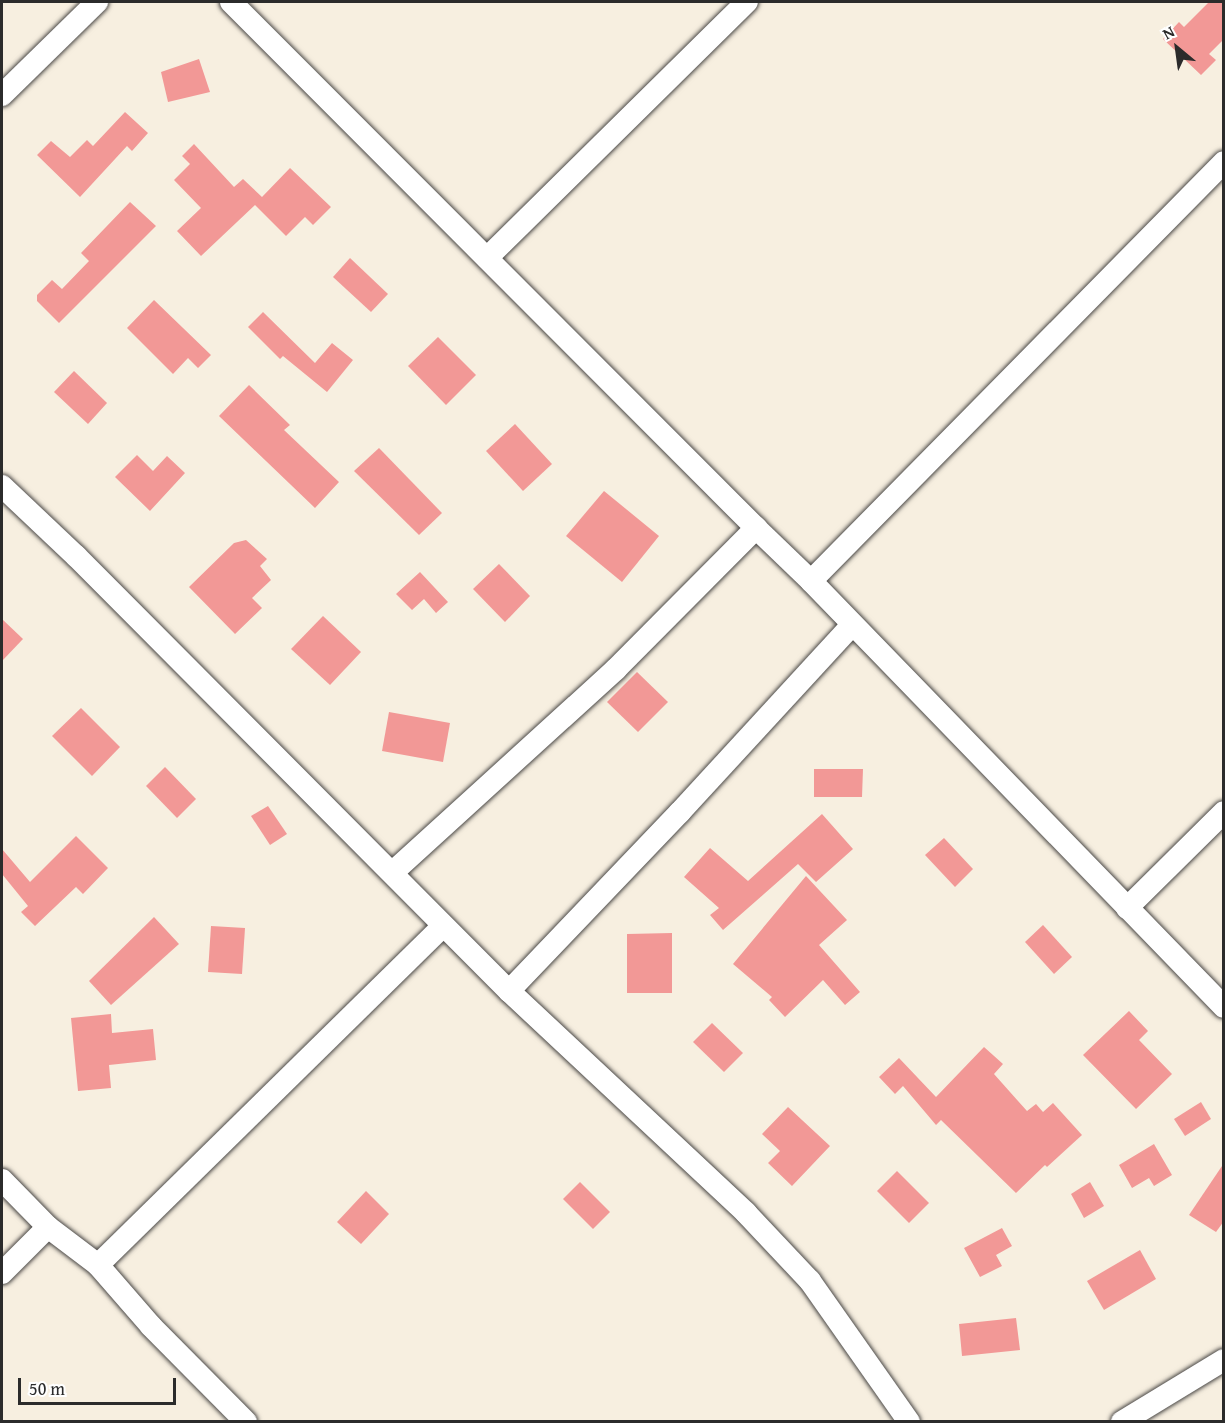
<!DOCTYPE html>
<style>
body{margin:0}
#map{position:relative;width:1225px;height:1423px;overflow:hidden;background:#f7efe0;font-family:"Gentium Book Plus",serif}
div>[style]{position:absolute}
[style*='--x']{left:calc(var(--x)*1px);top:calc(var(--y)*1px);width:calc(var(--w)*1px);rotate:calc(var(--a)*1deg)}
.building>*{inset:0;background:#f29896}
.roads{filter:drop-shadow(0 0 2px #4a4846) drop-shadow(0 0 2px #4a4846)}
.street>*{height:22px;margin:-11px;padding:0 11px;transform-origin:11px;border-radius:11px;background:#fff}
span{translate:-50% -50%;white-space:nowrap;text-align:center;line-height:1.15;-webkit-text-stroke:5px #fff;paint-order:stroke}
.frame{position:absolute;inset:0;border:3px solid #2b2b2b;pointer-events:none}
.north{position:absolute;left:1147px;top:18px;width:60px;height:60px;-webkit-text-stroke:4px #fff;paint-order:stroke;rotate:331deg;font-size:16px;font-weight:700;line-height:24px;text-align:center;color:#2b2b2b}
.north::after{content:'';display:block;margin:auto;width:21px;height:27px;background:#2b2b2b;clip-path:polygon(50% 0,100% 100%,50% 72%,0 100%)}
.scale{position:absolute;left:18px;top:1378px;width:158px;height:27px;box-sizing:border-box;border:3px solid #2b2b2b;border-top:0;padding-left:8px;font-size:18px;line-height:21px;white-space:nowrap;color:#2b2b2b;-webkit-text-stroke:4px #fff;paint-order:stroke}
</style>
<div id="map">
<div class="building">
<i style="clip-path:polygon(1209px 2px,1224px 2px,1224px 39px,1209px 54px,1216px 60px,1201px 75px,1163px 39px,1179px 22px,1184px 27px)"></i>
<i style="clip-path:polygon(199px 59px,210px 92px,168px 102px,161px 72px)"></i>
<i style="clip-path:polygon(125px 112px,148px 133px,132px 151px,127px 146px,80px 197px,37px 155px,51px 141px,70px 157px,87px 140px,93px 146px)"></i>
<i style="clip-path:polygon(194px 144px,234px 187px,243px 179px,262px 197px,290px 168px,331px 207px,313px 225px,305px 217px,286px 236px,255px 205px,201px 256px,177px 231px,201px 208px,174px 180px,190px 164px,182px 156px)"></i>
<i style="clip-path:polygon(130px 202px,156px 226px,59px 323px,37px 301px,37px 295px,52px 280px,62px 289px,89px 261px,81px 253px)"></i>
<i style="clip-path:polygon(350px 258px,388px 294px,371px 312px,333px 277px)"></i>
<i style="clip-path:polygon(154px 300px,211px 355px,198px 368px,188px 358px,173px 374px,127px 328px)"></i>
<i style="clip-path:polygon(263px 312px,315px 363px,332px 343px,353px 360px,327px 392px,283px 356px,280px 359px,248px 327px)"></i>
<i style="clip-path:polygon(438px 337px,476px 375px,446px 405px,408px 366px)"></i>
<i style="clip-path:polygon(74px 371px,107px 403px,88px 424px,54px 392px)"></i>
<i style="clip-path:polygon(249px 385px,290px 425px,284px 430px,339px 482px,315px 508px,219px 416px)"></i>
<i style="clip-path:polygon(515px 424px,552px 464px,523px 491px,486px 451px)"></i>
<i style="clip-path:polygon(379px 448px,442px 513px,419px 535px,354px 471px)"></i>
<i style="clip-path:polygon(137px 455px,153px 471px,167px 456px,185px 473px,150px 511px,115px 477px)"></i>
<i style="clip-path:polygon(604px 491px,659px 536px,622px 582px,566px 536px)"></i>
<i style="clip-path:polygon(246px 540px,267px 559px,260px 566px,271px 580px,252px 598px,262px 608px,235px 634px,189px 587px,234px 543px)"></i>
<i style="clip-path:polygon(499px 564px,530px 596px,505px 622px,473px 589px)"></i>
<i style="clip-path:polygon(420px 572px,448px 602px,436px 613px,424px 599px,412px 610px,396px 594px)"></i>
<i style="clip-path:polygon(323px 616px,361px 652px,330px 685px,291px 649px)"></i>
<i style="clip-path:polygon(2px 619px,23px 639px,2px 661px)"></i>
<i style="clip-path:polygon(637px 672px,668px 702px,638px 732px,607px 702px)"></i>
<i style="clip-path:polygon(81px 708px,120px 747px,92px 776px,52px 736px)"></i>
<i style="clip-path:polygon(389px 712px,450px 723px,443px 762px,382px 751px)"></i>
<i style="clip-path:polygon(165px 767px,196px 799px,177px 818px,146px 786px)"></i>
<i style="clip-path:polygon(814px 769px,863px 769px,862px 797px,814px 797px)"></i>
<i style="clip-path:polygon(268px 806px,287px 834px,270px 845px,251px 816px)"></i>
<i style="clip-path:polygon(822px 814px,853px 849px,816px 882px,798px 864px,723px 930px,710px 915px,719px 908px,684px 877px,710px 848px,748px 881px)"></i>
<i style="clip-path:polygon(76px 836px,108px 868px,83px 894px,76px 887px,35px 926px,21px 912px,28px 906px,2px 874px,2px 849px,30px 882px)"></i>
<i style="clip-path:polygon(944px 838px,973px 869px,955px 887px,925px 855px)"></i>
<i style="clip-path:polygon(806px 876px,847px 920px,819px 945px,860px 992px,845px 1005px,823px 980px,785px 1017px,769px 1000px,772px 997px,733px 964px)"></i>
<i style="clip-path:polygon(154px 917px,179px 944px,111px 1005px,89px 981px)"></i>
<i style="clip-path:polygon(1043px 925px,1072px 957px,1054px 974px,1025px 942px)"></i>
<i style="clip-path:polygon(211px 926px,245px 928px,242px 974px,208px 972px)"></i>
<i style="clip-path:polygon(672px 933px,672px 993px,627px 993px,627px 934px)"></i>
<i style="clip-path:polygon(1129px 1011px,1148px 1031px,1139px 1040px,1172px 1074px,1136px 1109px,1083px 1055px)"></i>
<i style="clip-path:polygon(111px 1014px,112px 1033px,153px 1029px,156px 1060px,109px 1065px,111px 1088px,78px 1091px,71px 1018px)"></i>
<i style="clip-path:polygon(712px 1023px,743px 1053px,724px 1072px,693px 1042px)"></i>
<i style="clip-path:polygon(984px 1047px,1003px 1064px,994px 1074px,1027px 1111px,1036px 1104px,1043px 1112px,1053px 1103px,1082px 1135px,1047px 1167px,1045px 1165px,1016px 1193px,941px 1120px,936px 1125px,903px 1086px,895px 1094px,879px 1077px,899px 1058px,936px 1097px)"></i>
<i style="clip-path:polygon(1201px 1102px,1211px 1119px,1185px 1136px,1174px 1119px)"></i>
<i style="clip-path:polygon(788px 1107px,830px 1146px,792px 1186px,768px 1163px,780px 1151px,762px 1134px)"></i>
<i style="clip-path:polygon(1154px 1144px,1172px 1175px,1154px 1186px,1149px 1178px,1132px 1188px,1119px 1165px)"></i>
<i style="clip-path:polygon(1224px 1163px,1224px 1221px,1216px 1232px,1189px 1215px)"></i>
<i style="clip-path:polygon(897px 1171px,929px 1203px,909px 1223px,877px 1191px)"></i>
<i style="clip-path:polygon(580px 1182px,610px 1212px,593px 1229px,563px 1199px)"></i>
<i style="clip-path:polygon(1090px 1182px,1104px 1206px,1084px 1218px,1071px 1194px)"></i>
<i style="clip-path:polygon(366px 1191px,389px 1214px,361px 1244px,337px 1222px)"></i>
<i style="clip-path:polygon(1002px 1228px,1012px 1246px,996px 1255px,1002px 1266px,980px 1277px,964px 1248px)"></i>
<i style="clip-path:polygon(1140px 1250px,1156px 1279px,1104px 1310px,1087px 1281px)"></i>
<i style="clip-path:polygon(1016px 1318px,1020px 1350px,962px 1356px,959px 1324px)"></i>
</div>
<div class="roads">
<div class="street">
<i style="--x:231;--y:2;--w:743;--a:45.05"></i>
<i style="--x:756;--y:528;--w:76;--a:43.9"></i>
<i style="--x:811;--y:581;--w:593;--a:45.89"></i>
<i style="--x:2;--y:95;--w:133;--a:-44.4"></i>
<i style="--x:487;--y:258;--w:365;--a:-44.6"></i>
<i style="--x:2;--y:486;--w:102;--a:43.4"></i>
<i style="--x:76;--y:556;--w:614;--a:45.13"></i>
<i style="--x:509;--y:991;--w:325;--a:43.1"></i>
<i style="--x:746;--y:1213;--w:93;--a:46.7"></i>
<i style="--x:810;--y:1281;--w:172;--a:54.9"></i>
<i style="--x:811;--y:581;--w:588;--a:-45.41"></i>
<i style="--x:393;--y:872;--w:302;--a:-42.3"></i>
<i style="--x:616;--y:669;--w:199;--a:-45.2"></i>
<i style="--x:1127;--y:908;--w:136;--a:-44.7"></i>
<i style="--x:509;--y:991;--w:248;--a:-46.3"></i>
<i style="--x:680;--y:812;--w:254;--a:-47.4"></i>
<i style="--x:2;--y:1180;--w:66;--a:45.6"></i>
<i style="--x:48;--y:1227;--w:63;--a:37.2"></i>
<i style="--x:98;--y:1265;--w:81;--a:49"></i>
<i style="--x:151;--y:1326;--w:135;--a:45.3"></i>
<i style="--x:98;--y:1265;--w:484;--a:-44.5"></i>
<i style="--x:2;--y:1273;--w:65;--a:-45"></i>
<i style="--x:1122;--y:1422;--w:119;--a:-31.3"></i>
</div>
</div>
<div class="frame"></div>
<div class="north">N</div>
<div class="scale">50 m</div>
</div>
